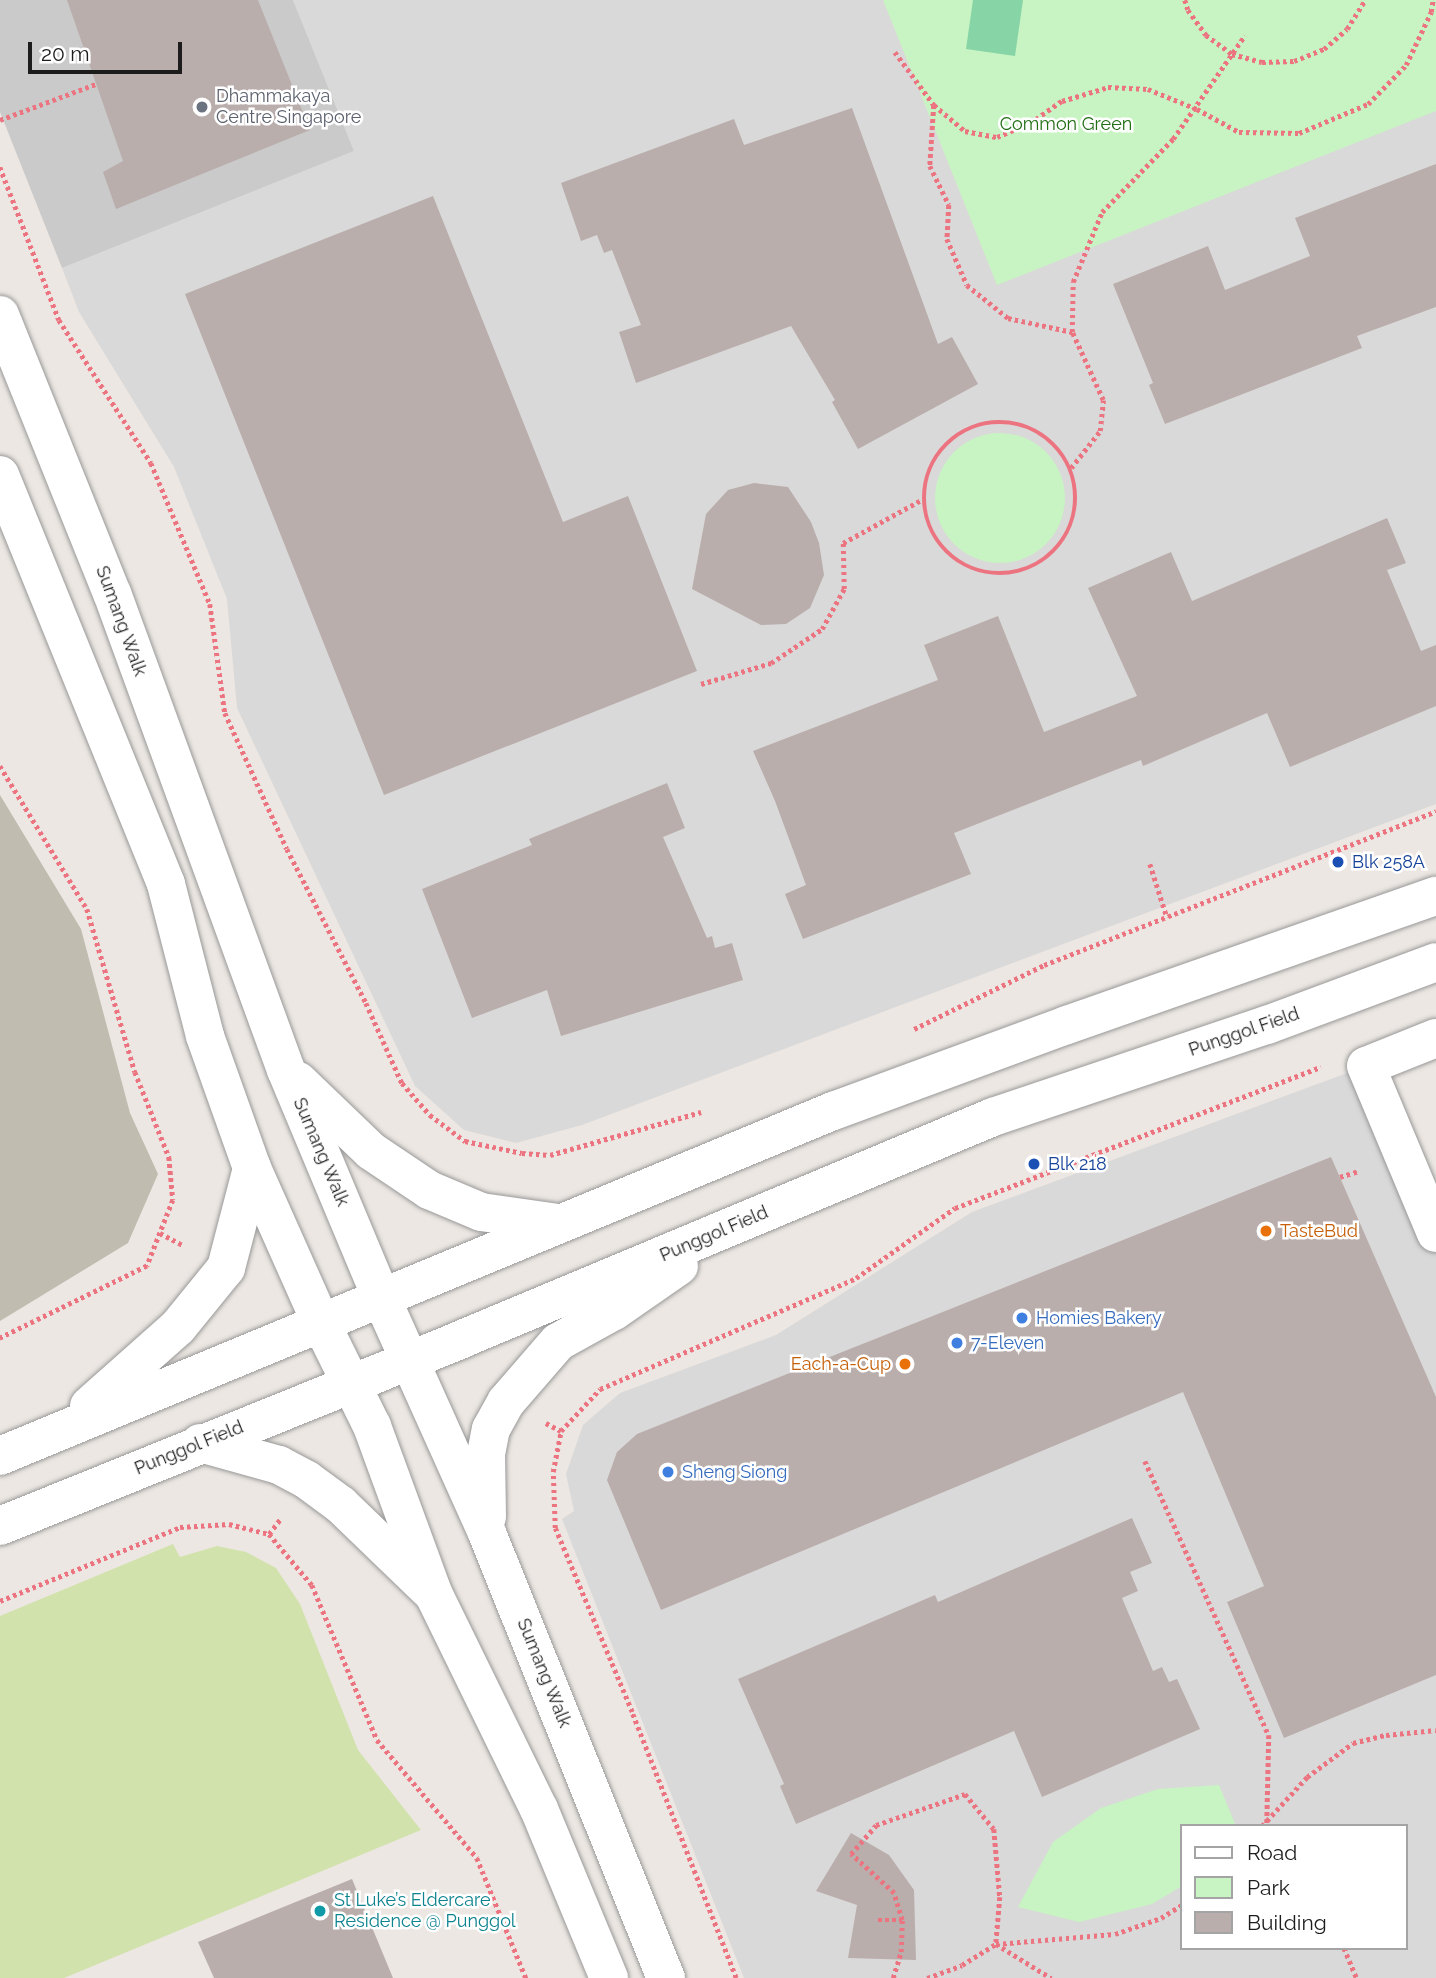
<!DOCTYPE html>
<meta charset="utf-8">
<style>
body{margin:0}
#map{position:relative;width:1436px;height:1978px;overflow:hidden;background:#ece7e2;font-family:Raleway,sans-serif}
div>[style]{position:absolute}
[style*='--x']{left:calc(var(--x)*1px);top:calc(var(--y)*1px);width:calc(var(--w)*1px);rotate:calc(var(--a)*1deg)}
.residential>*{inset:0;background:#dad9d9}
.religious>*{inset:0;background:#cacaca}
.construction>*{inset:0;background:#c0bcaf}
.grass>*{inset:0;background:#d2e2ac}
.park>*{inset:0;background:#c8f3c2}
.round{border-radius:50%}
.pitch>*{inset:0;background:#87d4a6}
.building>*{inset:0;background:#b9aeac}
.path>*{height:4.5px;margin-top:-2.25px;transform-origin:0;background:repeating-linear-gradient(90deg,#ec7481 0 3.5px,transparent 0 7px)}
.path>.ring{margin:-2.25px;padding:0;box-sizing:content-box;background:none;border:4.5px solid #ec7481;border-radius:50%}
.roads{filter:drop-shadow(0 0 2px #999) drop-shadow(0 0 2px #999)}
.minor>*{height:38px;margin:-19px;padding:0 19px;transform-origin:19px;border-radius:19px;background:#fff}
.dots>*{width:19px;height:19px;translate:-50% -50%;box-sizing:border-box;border:4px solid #fff;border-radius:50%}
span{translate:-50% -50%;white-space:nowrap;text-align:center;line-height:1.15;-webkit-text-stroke:5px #fff;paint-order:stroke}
.worship-label{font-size:18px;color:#5b616d}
.left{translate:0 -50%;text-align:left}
.park-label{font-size:18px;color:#216e15}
.street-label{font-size:18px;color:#1c1c1c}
.transit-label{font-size:18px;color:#164399}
.food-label{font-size:18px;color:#c56008}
.right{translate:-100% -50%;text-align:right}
.shop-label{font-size:18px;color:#366cbe}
.culture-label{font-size:18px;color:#0d838f}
.legend{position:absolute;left:1180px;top:1824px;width:228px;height:126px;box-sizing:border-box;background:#fff;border:2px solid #a4a4a4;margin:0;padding:9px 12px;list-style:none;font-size:21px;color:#1c1c1c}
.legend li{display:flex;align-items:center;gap:14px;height:35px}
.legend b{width:35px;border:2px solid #a4a4a4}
.scale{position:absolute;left:28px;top:42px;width:154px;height:32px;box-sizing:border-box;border:4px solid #1c1c1c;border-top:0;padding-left:9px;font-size:21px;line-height:24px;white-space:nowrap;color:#1c1c1c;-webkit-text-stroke:5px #fff;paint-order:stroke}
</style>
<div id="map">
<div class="residential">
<i style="clip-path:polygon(293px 0,1436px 0,1436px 804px,582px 1125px,516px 1143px,464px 1130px,415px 1086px,237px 708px,227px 599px,174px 467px,79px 312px,62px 268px,354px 151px)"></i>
<i style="clip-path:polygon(evenodd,1366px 1066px,1436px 1233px,1436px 1978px,744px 1978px,562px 1519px,574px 1511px,566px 1474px,583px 1425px,620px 1393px,776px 1335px,972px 1212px,1366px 1066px,1182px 1826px,1406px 1826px,1406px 1948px,1182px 1948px,1182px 1826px)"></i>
</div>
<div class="religious">
<i style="clip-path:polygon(0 0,293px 0,354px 151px,62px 268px,0 112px)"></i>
</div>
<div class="construction">
<i style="clip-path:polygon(0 795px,81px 929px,130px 1113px,158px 1174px,128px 1243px,0 1321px)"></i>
</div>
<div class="grass">
<i style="clip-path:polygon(173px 1544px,180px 1557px,217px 1546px,246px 1552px,276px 1568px,300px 1604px,358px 1750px,421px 1830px,64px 1978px,0 1978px,0 1616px)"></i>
</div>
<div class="park">
<i style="clip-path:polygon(883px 0,1436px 0,1436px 111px,997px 285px)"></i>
<i class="round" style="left:935px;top:433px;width:130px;height:130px"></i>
<i style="clip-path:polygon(1219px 1785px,1236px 1826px,1182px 1826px,1182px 1886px,1152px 1904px,1079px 1922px,1018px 1907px,1053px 1842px,1101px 1808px,1158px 1789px)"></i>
</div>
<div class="pitch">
<i style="clip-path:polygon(973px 0,1023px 0,1015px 56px,966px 49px)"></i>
</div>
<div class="building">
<i style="clip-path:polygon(67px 0,258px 0,310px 130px,116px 209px,103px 172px,123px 161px)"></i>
<i style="clip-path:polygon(852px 108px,938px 344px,952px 337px,978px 384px,858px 449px,832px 402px,835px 400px,791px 326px,636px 383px,619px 332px,641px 325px,612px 250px,604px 253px,597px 235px,581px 241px,561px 183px,734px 119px,744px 145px)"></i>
<i style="clip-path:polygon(1436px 164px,1436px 307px,1357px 336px,1362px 348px,1165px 424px,1149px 385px,1153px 383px,1113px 284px,1208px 246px,1225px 290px,1310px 256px,1295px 218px)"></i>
<i style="clip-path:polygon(433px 196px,563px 522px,628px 496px,697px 671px,384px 795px,185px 294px)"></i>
<i style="clip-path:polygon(754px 483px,788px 487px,811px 522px,819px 543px,824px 575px,810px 608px,786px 624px,761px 625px,692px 589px,706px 514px,728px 490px)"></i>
<i style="clip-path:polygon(1387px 518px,1406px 563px,1387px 570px,1421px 651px,1436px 645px,1436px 706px,1290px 767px,1267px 713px,1143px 766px,1141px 760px,954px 833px,971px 874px,803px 939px,785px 894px,806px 885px,775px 801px,753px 751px,938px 680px,924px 645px,998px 616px,1044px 732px,1137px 696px,1088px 588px,1171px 552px,1192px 601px)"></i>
<i style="clip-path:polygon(667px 783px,685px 828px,663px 837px,707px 938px,712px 936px,715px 948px,732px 943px,743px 980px,561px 1036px,547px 990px,472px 1018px,422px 889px,532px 845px,529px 839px)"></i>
<i style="clip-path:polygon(1331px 1157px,1436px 1397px,1436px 1675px,1284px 1738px,1227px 1602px,1264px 1586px,1183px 1392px,661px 1610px,607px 1480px,617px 1452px,637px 1434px)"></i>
<i style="clip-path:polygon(1132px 1518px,1152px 1563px,1130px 1572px,1138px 1591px,1122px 1598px,1153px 1671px,1162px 1667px,1169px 1682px,1177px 1679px,1200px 1729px,1042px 1797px,1014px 1731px,796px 1824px,780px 1786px,784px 1784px,738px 1679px,935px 1595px,938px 1602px)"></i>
<i style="clip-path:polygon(851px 1833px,889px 1855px,914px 1890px,916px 1960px,848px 1958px,857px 1905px,816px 1891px)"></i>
<i style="clip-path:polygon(352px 1879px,393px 1978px,214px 1978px,198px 1942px)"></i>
</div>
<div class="path">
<i style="--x:1185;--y:0;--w:10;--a:73"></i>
<i style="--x:1188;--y:10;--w:31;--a:54"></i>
<i style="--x:1206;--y:35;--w:32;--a:36"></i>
<i style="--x:1232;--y:54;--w:31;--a:15"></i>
<i style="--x:1262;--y:62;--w:32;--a:-2"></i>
<i style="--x:1294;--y:61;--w:32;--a:-22"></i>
<i style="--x:1324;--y:49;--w:30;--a:-41"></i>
<i style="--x:1347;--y:29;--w:34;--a:-58"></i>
<i style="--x:895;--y:52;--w:66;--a:53.7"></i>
<i style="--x:934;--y:105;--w:40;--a:40"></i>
<i style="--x:965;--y:131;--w:33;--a:11"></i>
<i style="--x:997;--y:137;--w:36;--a:-23"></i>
<i style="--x:1030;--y:123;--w:39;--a:-35"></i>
<i style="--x:1062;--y:101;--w:48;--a:-16.9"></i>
<i style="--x:1108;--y:87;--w:40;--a:2.9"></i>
<i style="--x:1148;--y:89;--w:53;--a:22.2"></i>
<i style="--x:1197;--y:109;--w:48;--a:28.7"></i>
<i style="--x:1239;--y:132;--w:60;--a:1"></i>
<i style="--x:1299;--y:133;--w:75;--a:-22.8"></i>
<i style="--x:1368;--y:104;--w:54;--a:-45.7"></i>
<i style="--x:1406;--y:65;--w:59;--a:-64.7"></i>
<i style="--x:1431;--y:12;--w:12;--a:-81"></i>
<i style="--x:934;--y:105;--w:61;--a:93.8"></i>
<i style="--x:930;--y:166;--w:43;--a:64"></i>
<i style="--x:949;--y:205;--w:34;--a:93"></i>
<i style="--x:947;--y:239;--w:50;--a:66.5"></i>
<i style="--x:967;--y:285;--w:53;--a:38.8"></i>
<i style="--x:1008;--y:318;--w:66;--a:12.3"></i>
<i style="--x:0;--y:120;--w:103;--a:-20.6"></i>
<i style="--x:0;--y:167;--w:164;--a:68.9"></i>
<i style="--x:59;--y:320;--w:170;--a:57.2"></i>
<i style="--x:151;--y:463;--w:153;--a:67.3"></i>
<i style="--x:210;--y:604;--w:110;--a:82.2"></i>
<i style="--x:225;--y:713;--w:149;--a:65.5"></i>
<i style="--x:287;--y:849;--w:173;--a:62.8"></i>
<i style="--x:366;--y:1003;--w:88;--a:65.8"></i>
<i style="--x:402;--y:1083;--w:43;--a:48.8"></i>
<i style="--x:430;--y:1115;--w:44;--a:36.6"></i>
<i style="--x:465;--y:1141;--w:58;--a:11.9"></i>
<i style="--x:522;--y:1153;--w:28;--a:4"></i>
<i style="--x:550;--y:1155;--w:157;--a:-15.9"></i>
<i class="ring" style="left:924px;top:422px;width:147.5px;height:147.5px"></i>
<i style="--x:1071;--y:468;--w:47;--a:-51.9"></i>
<i style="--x:1100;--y:431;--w:31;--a:-84"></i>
<i style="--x:1103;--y:400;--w:75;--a:-114.5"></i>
<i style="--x:1072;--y:332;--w:50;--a:-88.9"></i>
<i style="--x:1073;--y:282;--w:76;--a:-67.5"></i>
<i style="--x:1102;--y:212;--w:102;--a:-45.8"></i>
<i style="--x:1173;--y:139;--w:126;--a:-55.3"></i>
<i style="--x:701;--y:684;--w:73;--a:-16.7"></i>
<i style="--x:771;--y:663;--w:61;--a:-33.7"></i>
<i style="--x:822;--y:629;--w:46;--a:-61.2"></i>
<i style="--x:844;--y:589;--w:46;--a:-91.2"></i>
<i style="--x:843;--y:543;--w:91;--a:-28.8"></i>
<i style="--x:0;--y:766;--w:167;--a:58.7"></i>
<i style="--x:87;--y:909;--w:170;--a:73.6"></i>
<i style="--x:135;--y:1072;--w:92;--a:68.2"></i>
<i style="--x:169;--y:1157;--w:43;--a:84.7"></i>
<i style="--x:173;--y:1200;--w:71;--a:111.5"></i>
<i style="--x:147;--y:1266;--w:164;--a:153.9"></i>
<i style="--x:1150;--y:864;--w:56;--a:72.2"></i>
<i style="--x:914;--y:1029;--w:145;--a:-26.2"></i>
<i style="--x:1044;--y:965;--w:421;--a:-21.4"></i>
<i style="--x:1340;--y:1177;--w:20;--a:-18"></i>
<i style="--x:160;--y:1233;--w:27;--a:28"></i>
<i style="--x:546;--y:1423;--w:17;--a:28"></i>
<i style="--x:1145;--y:1461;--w:301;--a:65.7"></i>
<i style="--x:1269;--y:1735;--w:91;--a:91.3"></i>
<i style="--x:269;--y:1534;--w:20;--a:-53"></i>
<i style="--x:0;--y:1601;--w:195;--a:-22.3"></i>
<i style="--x:180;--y:1527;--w:49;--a:-3.5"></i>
<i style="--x:229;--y:1524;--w:41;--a:14"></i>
<i style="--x:269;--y:1534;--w:67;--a:49.9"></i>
<i style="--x:312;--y:1585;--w:168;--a:67.2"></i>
<i style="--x:377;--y:1740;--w:155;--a:49.7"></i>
<i style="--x:477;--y:1858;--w:130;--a:67.8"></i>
<i style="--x:1262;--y:1826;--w:67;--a:-47.4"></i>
<i style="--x:1307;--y:1777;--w:57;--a:-36.5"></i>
<i style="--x:1353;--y:1743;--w:34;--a:-14"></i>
<i style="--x:1386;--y:1735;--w:50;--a:-5.7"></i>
<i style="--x:878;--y:1920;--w:24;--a:0"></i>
<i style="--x:1344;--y:1948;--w:33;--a:67"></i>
<i style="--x:736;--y:1978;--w:286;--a:-111.4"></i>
<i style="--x:632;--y:1712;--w:199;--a:-112.7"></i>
<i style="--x:555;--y:1528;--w:56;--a:-92"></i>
<i style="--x:553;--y:1472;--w:42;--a:-79"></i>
<i style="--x:561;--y:1431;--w:57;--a:-47.1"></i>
<i style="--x:600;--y:1389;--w:279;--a:-23.4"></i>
<i style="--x:856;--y:1278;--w:121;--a:-35.3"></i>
<i style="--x:955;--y:1208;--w:392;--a:-21.1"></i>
<i style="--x:893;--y:1978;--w:27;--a:-73"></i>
<i style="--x:901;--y:1952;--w:32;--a:-88"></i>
<i style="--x:902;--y:1920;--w:28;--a:-107"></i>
<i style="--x:894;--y:1893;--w:58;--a:-137.8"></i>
<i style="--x:851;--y:1854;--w:38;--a:-49"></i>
<i style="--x:876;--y:1825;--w:94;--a:-19.2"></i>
<i style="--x:965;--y:1794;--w:45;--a:50.4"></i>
<i style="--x:994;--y:1829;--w:68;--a:85"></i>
<i style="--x:1000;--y:1897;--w:47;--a:94.9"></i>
<i style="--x:996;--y:1944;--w:65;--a:31.7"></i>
<i style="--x:927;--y:1978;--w:37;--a:-20"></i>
<i style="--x:962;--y:1965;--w:40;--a:-32"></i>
<i style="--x:996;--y:1944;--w:119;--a:-4.8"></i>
<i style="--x:1115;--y:1934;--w:49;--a:-19.2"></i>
<i style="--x:1161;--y:1918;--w:25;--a:-32"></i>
</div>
<div class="roads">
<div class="minor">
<i style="--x:0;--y:315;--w:300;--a:68.1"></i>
<i style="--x:112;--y:593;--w:508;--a:69.96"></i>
<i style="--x:286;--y:1070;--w:246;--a:67.3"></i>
<i style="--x:381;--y:1297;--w:259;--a:65.8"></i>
<i style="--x:487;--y:1533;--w:480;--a:68.1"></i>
<i style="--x:0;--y:475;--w:441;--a:67.9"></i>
<i style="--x:166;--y:884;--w:157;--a:75.6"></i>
<i style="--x:205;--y:1036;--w:140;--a:70.4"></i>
<i style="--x:252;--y:1168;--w:167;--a:66"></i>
<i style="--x:320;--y:1321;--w:117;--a:63.7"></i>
<i style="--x:372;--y:1426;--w:180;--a:69.9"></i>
<i style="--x:434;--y:1595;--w:238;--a:63.9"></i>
<i style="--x:539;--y:1809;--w:183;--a:67.5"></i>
<i style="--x:1436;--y:1038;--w:75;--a:158.2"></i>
<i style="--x:1366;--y:1066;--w:181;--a:67.3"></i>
<i style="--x:298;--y:1081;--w:101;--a:43.8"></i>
<i style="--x:371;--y:1151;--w:70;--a:33.9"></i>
<i style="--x:429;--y:1190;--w:56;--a:22.9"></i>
<i style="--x:481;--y:1212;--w:78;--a:8.1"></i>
<i style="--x:89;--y:1406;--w:119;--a:-41.6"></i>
<i style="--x:178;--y:1327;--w:76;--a:-50.9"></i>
<i style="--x:226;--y:1268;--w:103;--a:-75.4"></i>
<i style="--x:200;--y:1443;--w:82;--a:15.6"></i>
<i style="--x:279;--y:1465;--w:32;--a:28"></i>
<i style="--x:307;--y:1480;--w:42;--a:36.3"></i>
<i style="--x:341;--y:1505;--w:122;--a:44"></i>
<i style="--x:0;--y:1456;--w:902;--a:-22.5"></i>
<i style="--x:833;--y:1111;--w:249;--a:-20.2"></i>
<i style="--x:1067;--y:1025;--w:391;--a:-19.3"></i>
<i style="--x:487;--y:1517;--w:63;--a:-90.9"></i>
<i style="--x:486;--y:1454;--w:25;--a:-79"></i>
<i style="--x:491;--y:1429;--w:31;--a:-61"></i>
<i style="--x:506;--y:1402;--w:79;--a:-49.1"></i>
<i style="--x:558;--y:1342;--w:64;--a:-29"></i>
<i style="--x:614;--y:1311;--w:79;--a:-34.7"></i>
<i style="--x:0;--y:1526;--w:498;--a:-22"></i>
<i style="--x:462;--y:1339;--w:576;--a:-22.69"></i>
<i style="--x:993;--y:1117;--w:289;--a:-18.6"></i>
<i style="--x:1267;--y:1025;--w:180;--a:-20.4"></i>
</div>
</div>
<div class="dots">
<i style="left:202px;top:107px;background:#6b7280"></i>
<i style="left:1338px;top:862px;background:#1a4fb4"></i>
<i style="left:1034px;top:1164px;background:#1a4fb4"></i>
<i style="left:1266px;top:1231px;background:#e8710a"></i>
<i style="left:1022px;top:1318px;background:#3f7fe0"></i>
<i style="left:957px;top:1343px;background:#3f7fe0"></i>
<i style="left:905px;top:1364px;background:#e8710a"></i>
<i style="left:668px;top:1472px;background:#3f7fe0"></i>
<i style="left:320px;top:1911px;background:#0f9aa8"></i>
</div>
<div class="worship-label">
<span class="left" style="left:216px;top:107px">Dhammakaya<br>Centre Singapore</span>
</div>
<div class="park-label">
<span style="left:1066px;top:124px">Common Green</span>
</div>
<div class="street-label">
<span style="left:121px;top:621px;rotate:70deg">Sumang Walk</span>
<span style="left:1244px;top:1032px;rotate:-19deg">Punggol Field</span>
<span style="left:321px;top:1152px;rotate:67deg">Sumang Walk</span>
<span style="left:714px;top:1234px;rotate:-23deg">Punggol Field</span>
<span style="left:189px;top:1448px;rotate:-22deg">Punggol Field</span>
<span style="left:544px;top:1673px;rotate:68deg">Sumang Walk</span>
</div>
<div class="transit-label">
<span class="left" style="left:1352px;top:862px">Blk 258A</span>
<span class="left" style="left:1048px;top:1164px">Blk 218</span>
</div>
<div class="food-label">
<span class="left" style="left:1280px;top:1231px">TasteBud</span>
<span class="right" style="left:891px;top:1364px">Each-a-Cup</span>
</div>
<div class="shop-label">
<span class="left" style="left:1036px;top:1318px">Homies Bakery</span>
<span class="left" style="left:971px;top:1343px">7-Eleven</span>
<span class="left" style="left:682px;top:1472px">Sheng Siong</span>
</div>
<div class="culture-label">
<span class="left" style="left:334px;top:1911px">St Luke’s Eldercare<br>Residence @ Punggol</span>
</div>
<ul class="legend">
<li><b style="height:9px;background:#fff"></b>Road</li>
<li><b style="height:19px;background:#c8f3c2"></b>Park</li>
<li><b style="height:19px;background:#b9aeac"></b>Building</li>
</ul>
<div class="scale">20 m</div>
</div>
